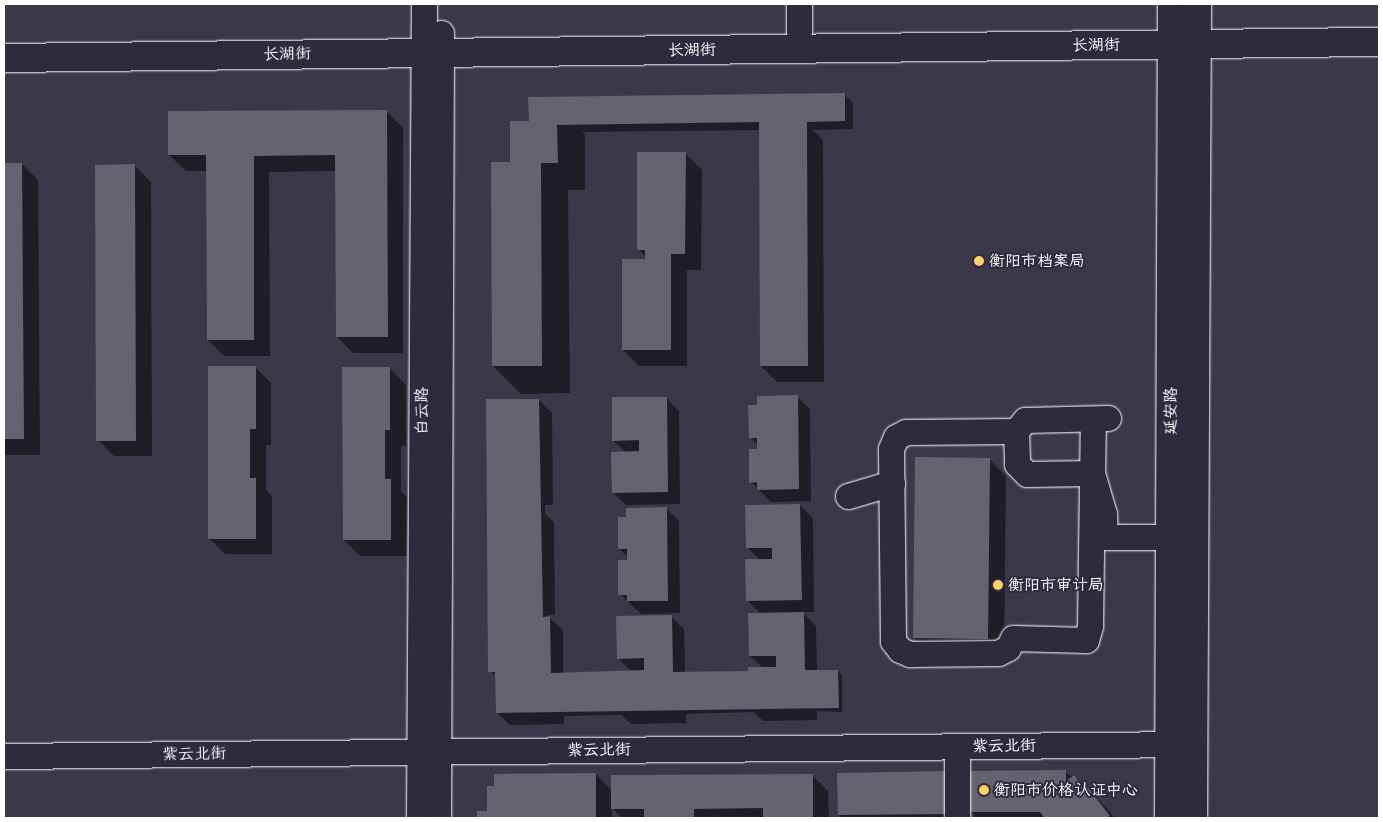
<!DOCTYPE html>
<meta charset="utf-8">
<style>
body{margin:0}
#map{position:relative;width:1383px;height:822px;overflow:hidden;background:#3c3749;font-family:Pangolin,"LXGW WenKai TC",sans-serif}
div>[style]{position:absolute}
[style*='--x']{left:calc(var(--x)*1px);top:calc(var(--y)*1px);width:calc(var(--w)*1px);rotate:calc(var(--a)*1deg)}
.shadow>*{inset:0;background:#0007}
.building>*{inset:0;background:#666270}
.roads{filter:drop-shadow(0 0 1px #fff) drop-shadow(0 0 1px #fff)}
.minor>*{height:25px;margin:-12.5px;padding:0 12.5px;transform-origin:12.5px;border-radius:12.5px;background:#2f2a3d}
.major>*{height:28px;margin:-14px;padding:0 14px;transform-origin:14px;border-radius:14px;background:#2f2a3d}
.dots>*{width:14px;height:14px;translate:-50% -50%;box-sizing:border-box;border:2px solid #2f2a3d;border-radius:50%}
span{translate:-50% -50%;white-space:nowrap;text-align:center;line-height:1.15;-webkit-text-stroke:4px #2f2a3d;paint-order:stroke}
.street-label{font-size:16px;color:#fff}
.poi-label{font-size:16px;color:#fff}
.left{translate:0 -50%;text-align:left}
.frame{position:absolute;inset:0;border:5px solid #fff;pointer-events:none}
</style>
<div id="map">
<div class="shadow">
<i style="clip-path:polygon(845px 95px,853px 103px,853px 129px,813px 130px,823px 140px,824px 382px,777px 382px,761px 366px,760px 130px,582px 132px,585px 135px,585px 190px,568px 190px,570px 393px,521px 394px,493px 366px,511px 163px,530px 122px)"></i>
<i style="clip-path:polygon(386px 111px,403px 128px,403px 353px,353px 353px,337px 337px,336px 171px,269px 172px,270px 356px,224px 356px,208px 340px,207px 171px,186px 171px,169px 155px)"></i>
<i style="clip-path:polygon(685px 153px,702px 170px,701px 270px,687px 270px,687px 366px,639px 366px,623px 350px,646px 260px,646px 257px,638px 249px)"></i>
<i style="clip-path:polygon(4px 164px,22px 164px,38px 180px,40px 455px,4px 455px)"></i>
<i style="clip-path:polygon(134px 165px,151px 182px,152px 456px,114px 456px,98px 440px)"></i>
<i style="clip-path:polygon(255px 367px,271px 383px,271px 445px,266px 445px,266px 490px,272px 496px,272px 554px,225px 554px,209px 538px)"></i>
<i style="clip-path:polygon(390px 368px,406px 385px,406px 446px,401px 446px,401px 491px,407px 497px,407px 556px,360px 556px,344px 540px)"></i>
<i style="clip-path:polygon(797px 397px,810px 409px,811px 501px,771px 502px,751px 482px,759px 446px,750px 437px,758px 406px)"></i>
<i style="clip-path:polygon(666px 398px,679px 411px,680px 504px,626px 505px,613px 493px,626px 453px,613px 440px)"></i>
<i style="clip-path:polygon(539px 400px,552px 413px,553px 505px,545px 505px,545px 514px,554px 522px,555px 615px,547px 615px,547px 618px,550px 618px,563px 630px,563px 674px,631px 671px,618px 658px,671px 616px,684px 629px,685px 673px,749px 672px,763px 668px,750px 656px,761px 614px,747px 600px,760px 560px,747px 547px,800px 505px,813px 518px,814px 612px,802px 612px,816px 626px,817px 671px,838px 671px,842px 675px,842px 712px,817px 711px,817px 720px,763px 721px,754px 712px,686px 714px,686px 723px,631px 724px,622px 715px,564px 716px,564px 724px,510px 725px,497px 713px,497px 675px,489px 671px)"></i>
<i style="clip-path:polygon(989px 459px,1006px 476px,1004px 655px,931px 654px,915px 638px)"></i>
<i style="clip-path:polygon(667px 509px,679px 521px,680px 613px,641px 614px,620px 594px,628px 557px,619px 549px,627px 518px)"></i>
<i style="clip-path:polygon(1065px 772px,1086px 786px,1115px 818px,977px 818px,971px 812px)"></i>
<i style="clip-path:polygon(596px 774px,612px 791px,812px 775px,828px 791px,829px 818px,622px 818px,612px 808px,612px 818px,478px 818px,478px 812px,488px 812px)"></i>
<i style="clip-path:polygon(959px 785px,959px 818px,842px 818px,839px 815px)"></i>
</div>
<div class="building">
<i style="clip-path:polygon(845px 93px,845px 121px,807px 122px,808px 366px,760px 366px,759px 122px,557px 125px,558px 163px,541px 163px,542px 366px,492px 366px,491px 162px,510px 162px,510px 121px,529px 121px,528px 97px)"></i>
<i style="clip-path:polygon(387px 110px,388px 337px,336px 337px,335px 155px,254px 156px,254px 340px,207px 340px,206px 155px,168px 155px,168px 111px)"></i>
<i style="clip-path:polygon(637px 152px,686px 152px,685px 254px,671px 254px,671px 350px,622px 350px,622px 259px,645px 259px,645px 250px,637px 250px)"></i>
<i style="clip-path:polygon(4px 163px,22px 163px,24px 439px,4px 439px)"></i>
<i style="clip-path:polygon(135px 164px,136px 441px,96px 441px,95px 165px)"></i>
<i style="clip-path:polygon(208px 366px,256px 366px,256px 429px,250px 429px,250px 478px,256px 478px,256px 539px,208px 539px)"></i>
<i style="clip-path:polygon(342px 367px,390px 367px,390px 430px,385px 430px,385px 479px,391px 479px,391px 540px,343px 540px)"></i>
<i style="clip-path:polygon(798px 395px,799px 489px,757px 490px,757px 482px,749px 483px,749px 449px,757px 449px,757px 438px,749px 438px,748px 405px,757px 405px,757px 396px)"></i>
<i style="clip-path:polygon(612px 397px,667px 397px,668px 492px,612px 493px,611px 452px,639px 451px,639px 440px,612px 441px)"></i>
<i style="clip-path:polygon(486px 399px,539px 399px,543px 617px,550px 616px,551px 673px,644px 670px,644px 658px,617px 659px,616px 616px,672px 615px,673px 672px,748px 671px,748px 667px,776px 667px,776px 656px,749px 656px,748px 613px,804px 612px,805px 670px,838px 670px,839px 708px,496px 713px,495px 672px,488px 672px)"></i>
<i style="clip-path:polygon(915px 457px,990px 458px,988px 639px,913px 638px)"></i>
<i style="clip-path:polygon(800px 504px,802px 600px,746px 601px,745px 559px,772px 559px,772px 548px,746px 548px,745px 505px)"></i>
<i style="clip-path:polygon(667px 507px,668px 601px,627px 601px,627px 595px,618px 595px,618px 560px,627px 560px,627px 549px,618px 549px,618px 517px,626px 517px,626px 508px)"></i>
<i style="clip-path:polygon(1066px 770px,1066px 781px,1074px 775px,1083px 787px,1086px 785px,1110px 816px,1106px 818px,1044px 818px,1040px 812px,970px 812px,969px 771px)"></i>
<i style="clip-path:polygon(947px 771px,947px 814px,838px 815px,837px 773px)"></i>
<i style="clip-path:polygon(596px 773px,596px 818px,477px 818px,477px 811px,487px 811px,487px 786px,494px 786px,494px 774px)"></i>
<i style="clip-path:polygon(813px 774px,813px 818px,763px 818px,763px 808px,694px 809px,694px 818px,644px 818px,644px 809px,611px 809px,611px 775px)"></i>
</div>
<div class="roads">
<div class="minor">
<i style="--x:799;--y:4;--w:28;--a:90"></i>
<i style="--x:1108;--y:418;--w:83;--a:178.6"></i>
<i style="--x:1025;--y:420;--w:14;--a:129"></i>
<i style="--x:1016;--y:431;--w:33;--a:88"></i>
<i style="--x:1017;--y:464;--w:14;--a:45"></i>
<i style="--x:1027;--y:474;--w:65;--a:-0.9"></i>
<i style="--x:1092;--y:473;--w:43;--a:73.7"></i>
<i style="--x:1104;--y:514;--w:23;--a:88"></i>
<i style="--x:1105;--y:537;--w:65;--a:0"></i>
<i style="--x:1016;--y:431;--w:110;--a:179.5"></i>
<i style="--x:906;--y:432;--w:11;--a:153"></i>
<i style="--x:896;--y:437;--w:13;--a:113"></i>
<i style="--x:891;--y:449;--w:192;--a:89.4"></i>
<i style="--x:893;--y:641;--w:11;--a:52"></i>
<i style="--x:900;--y:650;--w:11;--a:22"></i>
<i style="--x:910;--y:654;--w:88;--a:-0.7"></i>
<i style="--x:998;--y:653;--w:11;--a:-27"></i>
<i style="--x:1008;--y:648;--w:11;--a:-63"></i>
<i style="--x:1013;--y:638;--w:73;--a:1.6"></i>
<i style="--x:1086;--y:640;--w:15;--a:-74"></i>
<i style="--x:1090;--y:626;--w:207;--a:-89.2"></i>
<i style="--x:848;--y:496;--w:46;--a:-16.5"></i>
<i style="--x:957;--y:746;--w:72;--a:90"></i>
<i style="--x:4;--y:756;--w:1185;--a:-0.58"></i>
<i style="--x:419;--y:818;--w:814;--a:-89.65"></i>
<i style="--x:438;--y:818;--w:785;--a:-89.78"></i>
</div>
<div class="major">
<i style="--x:4;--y:58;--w:1375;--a:-0.67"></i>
<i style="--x:1169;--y:818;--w:814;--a:-89.79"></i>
<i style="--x:1193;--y:818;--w:814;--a:-89.72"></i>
</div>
</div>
<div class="dots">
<i style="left:979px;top:261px;background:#ffd166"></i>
<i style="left:998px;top:585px;background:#ffd166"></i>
<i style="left:984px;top:790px;background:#ffd166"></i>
</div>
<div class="street-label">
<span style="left:1096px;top:45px;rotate:-1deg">长湖街</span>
<span style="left:692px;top:50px;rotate:-1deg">长湖街</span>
<span style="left:287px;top:54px;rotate:-1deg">长湖街</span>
<span style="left:422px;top:411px;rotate:-90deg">白云路</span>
<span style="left:1171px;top:411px;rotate:-90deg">延安路</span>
<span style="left:1004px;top:746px;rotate:-1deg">紫云北街</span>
<span style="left:599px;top:750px;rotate:-1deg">紫云北街</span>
<span style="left:194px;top:754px;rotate:-1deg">紫云北街</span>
</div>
<div class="poi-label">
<span class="left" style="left:989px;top:261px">衡阳市档案局</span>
<span class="left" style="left:1008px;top:585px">衡阳市审计局</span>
<span class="left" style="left:994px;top:790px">衡阳市价格认证中心</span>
</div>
<div class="frame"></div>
</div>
